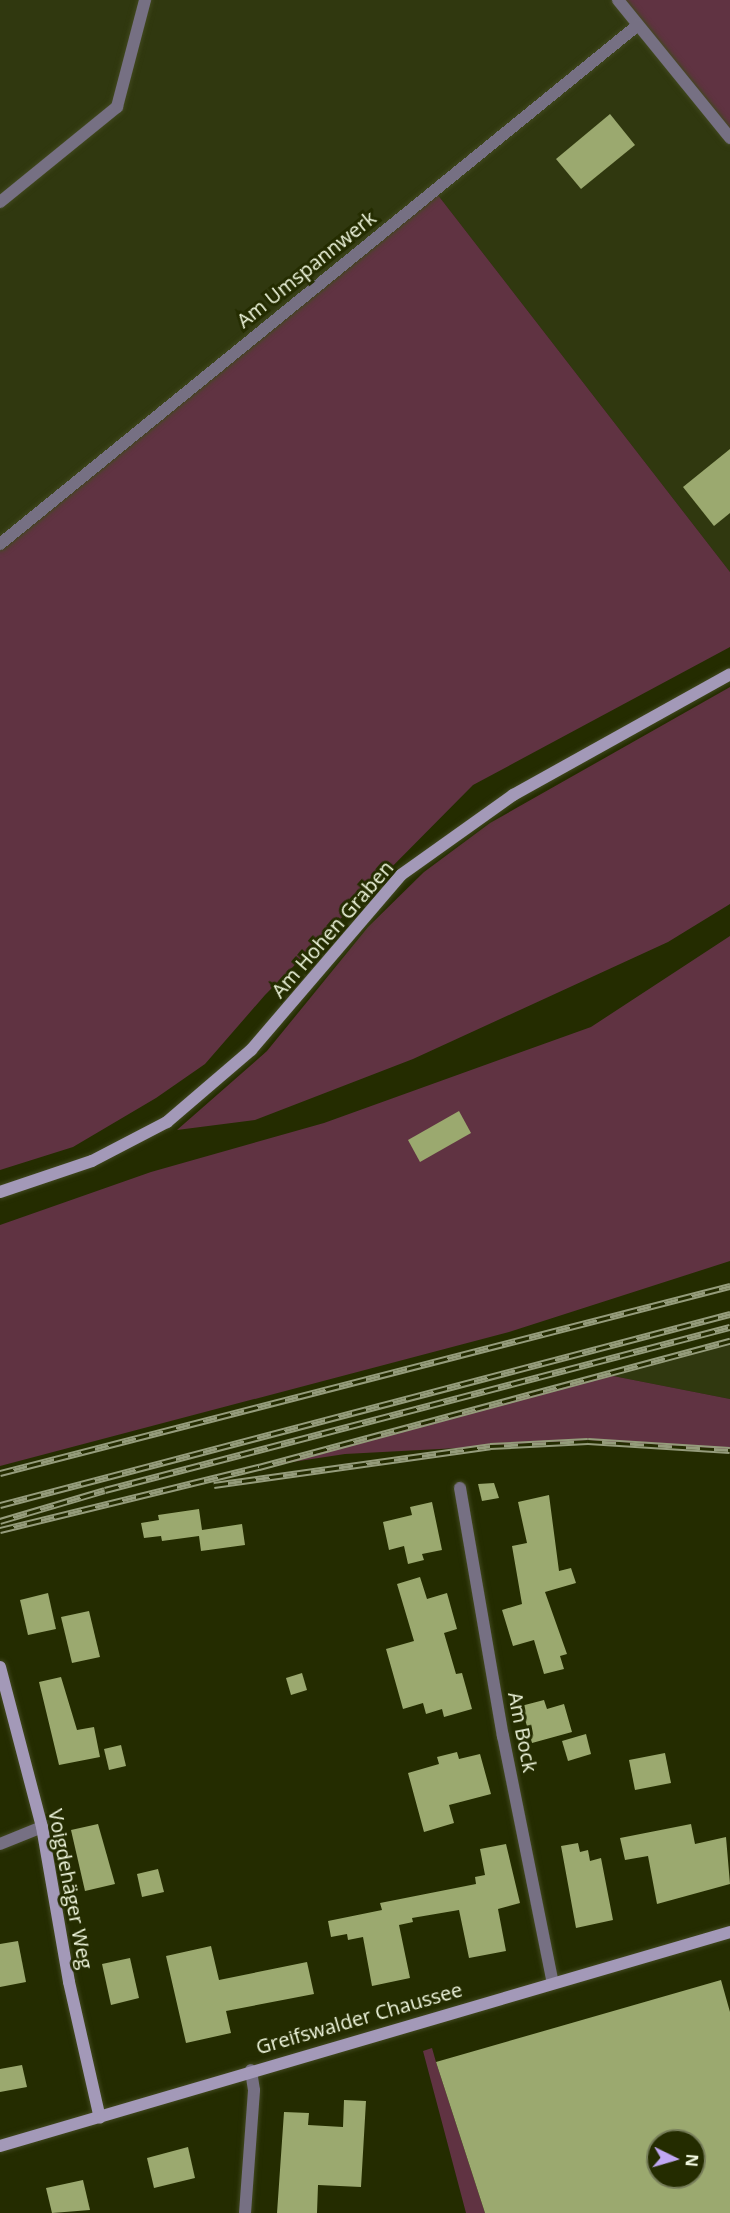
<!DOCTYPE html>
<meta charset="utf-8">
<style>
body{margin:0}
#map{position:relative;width:730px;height:2213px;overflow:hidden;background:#242c00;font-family:"Open Sans",sans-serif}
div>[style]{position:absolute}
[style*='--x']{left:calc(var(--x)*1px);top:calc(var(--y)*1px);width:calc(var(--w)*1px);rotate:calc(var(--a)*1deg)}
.built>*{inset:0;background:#30380f}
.green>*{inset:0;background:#603342}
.building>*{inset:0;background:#9ba96f}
.roads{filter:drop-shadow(0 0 2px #41481f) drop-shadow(0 0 2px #41481f)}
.lane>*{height:12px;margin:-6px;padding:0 6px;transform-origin:6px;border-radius:6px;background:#767083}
.street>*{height:12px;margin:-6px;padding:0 6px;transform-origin:6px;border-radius:6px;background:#767083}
.secondary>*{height:12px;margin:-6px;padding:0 6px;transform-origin:6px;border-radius:6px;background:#a399b8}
.rail>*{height:7px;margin-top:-3.5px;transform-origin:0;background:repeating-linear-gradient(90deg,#242c00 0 14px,#959c7b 0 28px);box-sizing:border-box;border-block:2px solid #959c7b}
span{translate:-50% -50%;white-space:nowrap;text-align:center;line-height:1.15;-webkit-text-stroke:6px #242c00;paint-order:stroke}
.street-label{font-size:20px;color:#f0f7de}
.north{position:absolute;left:646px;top:2129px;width:60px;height:60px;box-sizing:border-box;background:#242c00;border:2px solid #767d59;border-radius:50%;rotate:95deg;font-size:16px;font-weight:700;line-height:24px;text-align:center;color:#f0f7de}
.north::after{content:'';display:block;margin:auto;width:21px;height:27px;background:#c1a8f3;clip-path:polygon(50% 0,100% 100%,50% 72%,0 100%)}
</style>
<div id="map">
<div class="built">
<i style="clip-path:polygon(0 0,618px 0,730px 142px,730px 572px,434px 190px,0 544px)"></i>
<i style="clip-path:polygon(730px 1341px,730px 1399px,603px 1374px,653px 1361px)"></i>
</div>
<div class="green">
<i style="clip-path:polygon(618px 0,730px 0,730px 134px)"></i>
<i style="clip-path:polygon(434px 190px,730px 572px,730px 647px,473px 785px,265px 995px,205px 1064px,156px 1098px,73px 1147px,0 1170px,0 544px)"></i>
<i style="clip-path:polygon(730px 687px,730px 904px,668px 942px,413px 1059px,255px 1120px,177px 1130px,267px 1051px,368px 927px,424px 872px,490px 823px)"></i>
<i style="clip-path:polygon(730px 936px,730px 1261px,509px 1332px,0 1466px,0 1225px,151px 1172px,324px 1123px,591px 1027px)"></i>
<i style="clip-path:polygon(603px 1374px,730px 1399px,730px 1450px,588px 1441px,345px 1454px,259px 1467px)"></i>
<i style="clip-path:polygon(432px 2048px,436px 2062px,485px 2213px,466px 2213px,423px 2051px)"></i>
</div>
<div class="building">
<i style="clip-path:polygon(610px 114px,635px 145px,581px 189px,556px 159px)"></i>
<i style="clip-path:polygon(730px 449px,730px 513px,714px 526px,683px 487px)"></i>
<i style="clip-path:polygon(459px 1111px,471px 1133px,420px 1162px,408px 1140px)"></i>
<i style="clip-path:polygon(494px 1483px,499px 1498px,482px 1501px,478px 1484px)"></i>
<i style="clip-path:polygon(549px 1495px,559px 1571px,571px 1568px,576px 1583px,545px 1592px,567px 1654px,560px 1656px,564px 1669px,544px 1674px,534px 1640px,513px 1646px,502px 1610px,522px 1604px,512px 1546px,527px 1543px,518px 1502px)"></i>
<i style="clip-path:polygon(432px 1502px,442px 1550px,422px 1554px,424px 1560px,408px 1564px,404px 1546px,389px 1550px,383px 1522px,412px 1515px,410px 1507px)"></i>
<i style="clip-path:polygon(199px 1509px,202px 1530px,242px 1524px,245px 1545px,201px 1551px,199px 1536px,162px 1541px,161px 1536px,144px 1538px,141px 1523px,159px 1520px,158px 1515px)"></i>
<i style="clip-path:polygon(420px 1577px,427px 1599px,447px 1593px,457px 1629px,444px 1633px,456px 1674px,462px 1673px,472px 1709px,444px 1717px,442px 1709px,426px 1714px,423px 1703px,403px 1709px,386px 1649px,414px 1641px,397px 1584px)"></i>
<i style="clip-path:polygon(48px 1593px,56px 1629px,28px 1635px,20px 1600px)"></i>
<i style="clip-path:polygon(89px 1611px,100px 1657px,72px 1663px,61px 1617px)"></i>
<i style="clip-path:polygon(302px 1673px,307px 1690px,291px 1695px,286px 1678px)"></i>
<i style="clip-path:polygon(61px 1677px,77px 1730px,94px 1727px,100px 1757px,59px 1765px,39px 1682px)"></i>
<i style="clip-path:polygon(544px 1700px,547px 1709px,564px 1704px,572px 1732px,532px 1743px,521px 1706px)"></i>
<i style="clip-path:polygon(586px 1734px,591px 1754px,568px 1761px,562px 1741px)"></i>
<i style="clip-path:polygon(121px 1745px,126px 1766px,109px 1770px,104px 1749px)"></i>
<i style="clip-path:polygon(457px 1752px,459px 1759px,480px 1754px,491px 1794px,449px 1805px,454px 1823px,424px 1832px,408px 1773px,439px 1764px,437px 1757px)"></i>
<i style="clip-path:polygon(665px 1753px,671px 1783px,635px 1790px,629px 1760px)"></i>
<i style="clip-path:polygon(98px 1824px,115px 1884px,85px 1891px,71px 1830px)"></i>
<i style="clip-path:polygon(691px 1824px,695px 1844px,726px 1837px,730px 1884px,657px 1904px,648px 1856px,625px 1860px,620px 1838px)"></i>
<i style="clip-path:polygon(578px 1843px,580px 1852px,588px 1850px,590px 1861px,601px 1858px,613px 1920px,576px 1928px,561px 1846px)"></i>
<i style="clip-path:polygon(506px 1844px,520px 1903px,498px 1909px,506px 1951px,469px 1958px,459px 1910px,412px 1918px,413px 1922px,399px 1925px,410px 1978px,372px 1986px,363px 1937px,348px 1940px,347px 1934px,331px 1937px,328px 1921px,382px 1910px,380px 1903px,476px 1884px,475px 1877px,485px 1875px,480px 1849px)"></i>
<i style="clip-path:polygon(158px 1869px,164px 1892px,142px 1897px,137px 1874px)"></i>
<i style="clip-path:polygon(18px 1941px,26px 1982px,0 1987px,0 1944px)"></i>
<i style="clip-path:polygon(211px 1946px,219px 1980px,307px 1962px,314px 1994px,226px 2011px,231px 2033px,186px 2043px,166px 1956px)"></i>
<i style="clip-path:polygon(130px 1958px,139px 1998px,111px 2005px,102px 1964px)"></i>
<i style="clip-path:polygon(evenodd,721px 1980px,730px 2012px,730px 2213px,485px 2213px,436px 2062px,721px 1980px,658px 2141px,694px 2141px,694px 2177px,658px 2177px,658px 2141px)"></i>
<i style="clip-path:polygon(22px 2065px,27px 2087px,0 2092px,0 2069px)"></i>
<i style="clip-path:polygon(344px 2100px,366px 2101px,361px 2187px,318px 2185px,317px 2213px,277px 2213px,284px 2112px,309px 2113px,308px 2125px,343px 2127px)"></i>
<i style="clip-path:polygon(188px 2147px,195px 2178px,154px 2188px,147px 2158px)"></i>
<i style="clip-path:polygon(83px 2180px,90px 2210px,52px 2213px,46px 2188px)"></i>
</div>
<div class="roads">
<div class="lane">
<i style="--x:0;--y:202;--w:151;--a:-39.1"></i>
<i style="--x:117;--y:107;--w:111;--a:-75.3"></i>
</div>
<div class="street">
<i style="--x:618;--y:0;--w:178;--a:50.9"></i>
<i style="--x:0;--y:544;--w:822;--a:-39.13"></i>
<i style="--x:460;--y:1488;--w:252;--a:80.2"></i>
<i style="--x:503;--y:1736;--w:252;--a:78.6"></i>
<i style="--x:0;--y:1844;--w:45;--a:-22"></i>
<i style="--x:245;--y:2213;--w:123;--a:-85.8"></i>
<i style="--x:254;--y:2090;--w:20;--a:-99"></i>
</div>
<div class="secondary">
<i style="--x:0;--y:1192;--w:97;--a:-18.6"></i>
<i style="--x:92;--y:1161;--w:85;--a:-27.5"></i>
<i style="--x:167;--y:1122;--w:111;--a:-40.6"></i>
<i style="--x:251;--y:1050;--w:230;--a:-49.4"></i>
<i style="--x:401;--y:875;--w:138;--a:-35.5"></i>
<i style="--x:513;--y:795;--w:248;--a:-29.1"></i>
<i style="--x:0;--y:1667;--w:165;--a:75.3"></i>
<i style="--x:42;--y:1827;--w:157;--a:80.1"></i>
<i style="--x:69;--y:1982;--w:139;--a:77.2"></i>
<i style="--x:0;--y:2146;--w:761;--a:-16.34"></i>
</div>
</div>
<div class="rail">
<i style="--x:0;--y:1473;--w:754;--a:-14.37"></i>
<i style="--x:214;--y:1485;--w:279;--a:-8"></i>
<i style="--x:490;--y:1446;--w:98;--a:-2.9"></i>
<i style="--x:588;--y:1441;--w:142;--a:3.6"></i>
<i style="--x:0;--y:1505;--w:755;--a:-14.66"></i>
<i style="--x:0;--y:1521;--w:109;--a:-16.4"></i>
<i style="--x:105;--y:1490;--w:646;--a:-14.62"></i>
<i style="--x:0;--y:1530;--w:267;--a:-13.7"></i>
<i style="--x:259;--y:1467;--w:488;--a:-15"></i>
</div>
<div class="street-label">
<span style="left:306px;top:269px;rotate:-39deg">Am Umspannwerk</span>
<span style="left:332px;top:929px;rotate:-49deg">Am Hohen Graben</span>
<span style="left:523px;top:1732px;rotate:79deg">Am Bock</span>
<span style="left:71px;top:1889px;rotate:79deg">Voigdehäger Weg</span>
<span style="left:359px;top:2018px;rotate:-16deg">Greifswalder Chaussee</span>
</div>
<div class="north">N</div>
</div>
